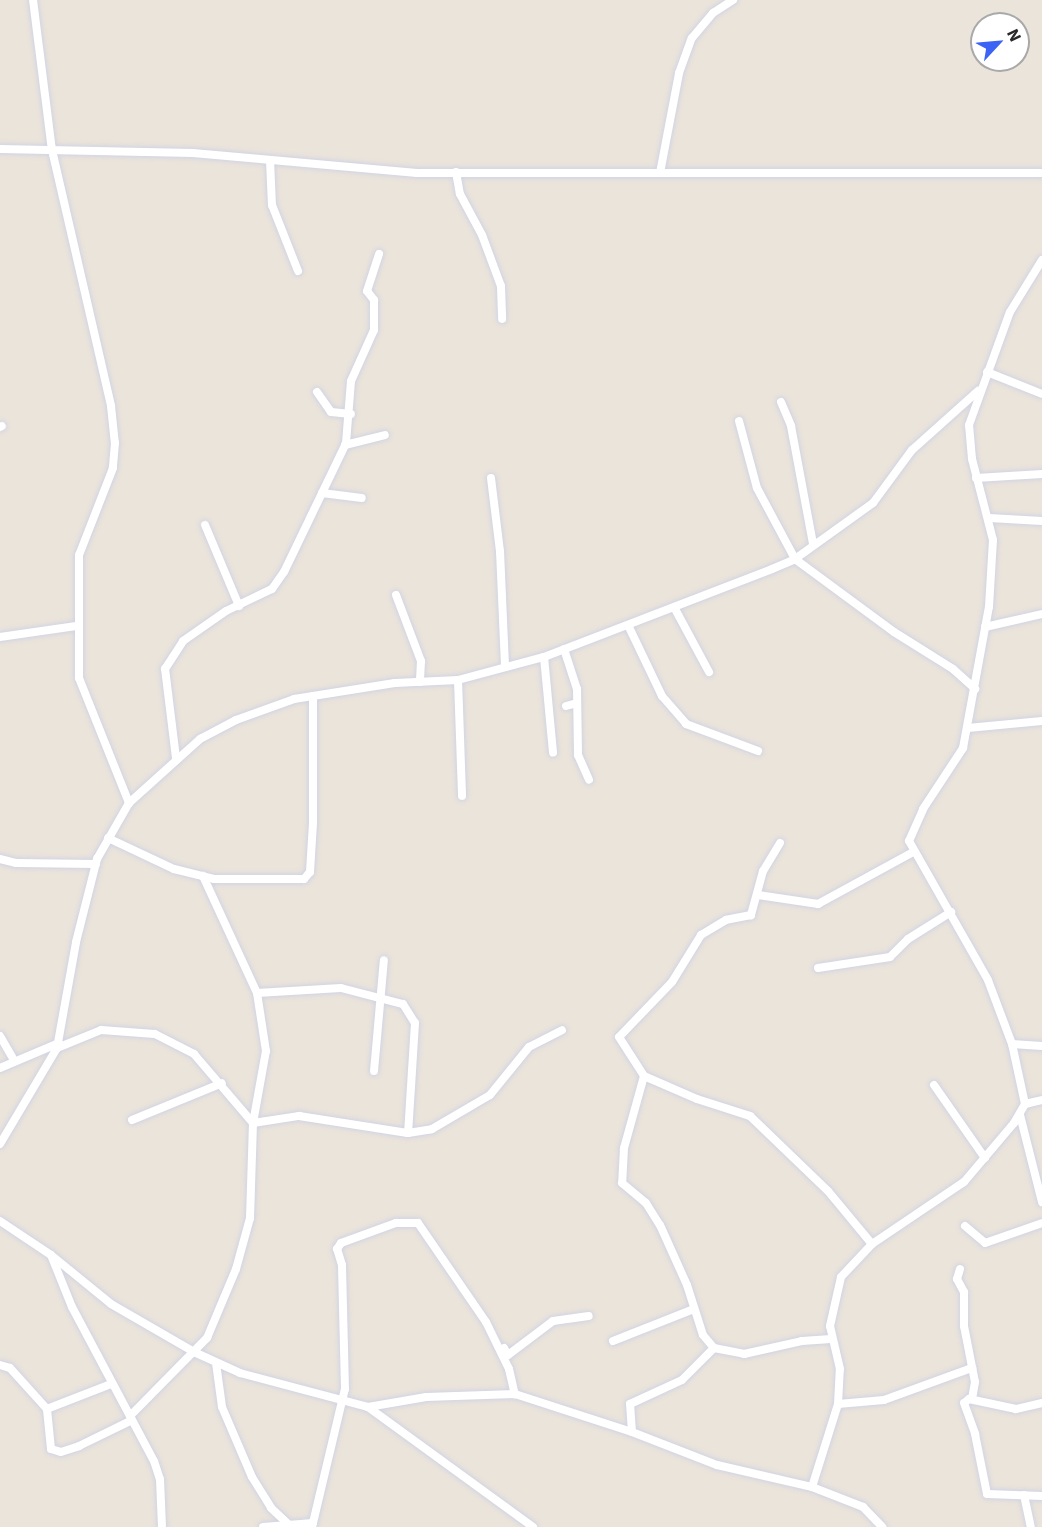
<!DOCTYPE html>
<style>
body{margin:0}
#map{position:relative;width:1042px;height:1527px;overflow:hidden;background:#ebe4db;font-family:"IBM Plex Sans",sans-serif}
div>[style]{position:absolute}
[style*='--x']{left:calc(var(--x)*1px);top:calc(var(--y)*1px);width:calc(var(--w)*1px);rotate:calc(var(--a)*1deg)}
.roads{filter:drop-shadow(0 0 2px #d1d4e2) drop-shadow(0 0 2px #d1d4e2)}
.street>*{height:8px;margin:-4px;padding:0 4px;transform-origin:4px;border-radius:4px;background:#fff}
span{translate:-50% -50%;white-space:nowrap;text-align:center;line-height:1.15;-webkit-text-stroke:6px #fff;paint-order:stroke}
.north{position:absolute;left:970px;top:12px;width:60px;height:60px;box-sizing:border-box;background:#fff;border:2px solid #a9a9a9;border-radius:50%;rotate:64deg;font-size:16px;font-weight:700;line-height:24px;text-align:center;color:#292929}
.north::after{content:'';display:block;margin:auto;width:21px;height:27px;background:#3d63f6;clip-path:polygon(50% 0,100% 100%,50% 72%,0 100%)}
</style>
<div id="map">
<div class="roads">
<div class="street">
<i style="--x:33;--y:0;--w:151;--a:82.8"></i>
<i style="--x:52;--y:150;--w:263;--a:77"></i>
<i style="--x:111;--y:406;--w:37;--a:84"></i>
<i style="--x:115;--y:443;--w:25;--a:95"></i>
<i style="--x:113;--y:468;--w:93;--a:111.3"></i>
<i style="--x:79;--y:555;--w:123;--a:90"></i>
<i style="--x:79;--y:678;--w:135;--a:68.2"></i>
<i style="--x:0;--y:149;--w:193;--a:1.2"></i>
<i style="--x:193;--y:153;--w:225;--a:5.1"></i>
<i style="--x:417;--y:173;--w:625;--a:0"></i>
<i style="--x:270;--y:160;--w:45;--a:87.5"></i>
<i style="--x:272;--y:205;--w:71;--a:68.5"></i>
<i style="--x:456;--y:172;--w:22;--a:80"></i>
<i style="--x:460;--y:194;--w:47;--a:61.8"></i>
<i style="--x:482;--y:235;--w:54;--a:69.6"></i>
<i style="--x:501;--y:286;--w:33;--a:88"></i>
<i style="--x:660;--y:173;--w:102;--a:-79.2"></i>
<i style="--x:679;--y:73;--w:37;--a:-70"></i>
<i style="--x:692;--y:38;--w:33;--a:-50"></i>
<i style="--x:713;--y:13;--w:24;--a:-33"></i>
<i style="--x:987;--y:372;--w:59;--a:21.8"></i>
<i style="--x:317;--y:392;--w:24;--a:55"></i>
<i style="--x:331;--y:412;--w:20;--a:6"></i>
<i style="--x:781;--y:402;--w:26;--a:67"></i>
<i style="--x:791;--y:426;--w:120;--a:79.4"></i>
<i style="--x:739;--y:421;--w:69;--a:75"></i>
<i style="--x:757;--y:488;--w:81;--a:61.8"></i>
<i style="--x:795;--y:559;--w:123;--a:36.4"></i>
<i style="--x:894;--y:632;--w:70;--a:32.1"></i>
<i style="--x:953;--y:669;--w:30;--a:42"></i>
<i style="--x:0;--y:427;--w:2;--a:-27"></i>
<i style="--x:345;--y:445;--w:41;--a:-14"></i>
<i style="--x:491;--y:478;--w:74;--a:83"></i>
<i style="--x:500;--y:551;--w:116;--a:87.5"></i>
<i style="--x:976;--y:478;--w:66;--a:-3.5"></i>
<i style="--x:322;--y:493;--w:40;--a:7.1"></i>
<i style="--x:989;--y:518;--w:53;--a:3.2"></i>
<i style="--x:205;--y:525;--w:88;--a:67.2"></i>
<i style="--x:396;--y:595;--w:71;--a:69.3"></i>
<i style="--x:421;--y:661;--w:21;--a:93"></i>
<i style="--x:674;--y:607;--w:74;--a:61.7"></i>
<i style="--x:628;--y:625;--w:79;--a:64.4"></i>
<i style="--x:662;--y:696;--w:37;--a:49"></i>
<i style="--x:686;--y:724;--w:77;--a:20.6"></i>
<i style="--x:985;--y:627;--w:58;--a:-12.8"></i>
<i style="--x:0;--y:637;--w:77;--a:-8.2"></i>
<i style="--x:564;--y:649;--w:42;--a:72"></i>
<i style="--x:577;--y:689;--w:66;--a:89.1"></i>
<i style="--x:578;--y:755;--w:27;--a:66"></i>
<i style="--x:544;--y:657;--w:96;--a:84.6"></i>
<i style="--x:458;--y:680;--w:116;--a:88"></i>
<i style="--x:566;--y:706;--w:11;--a:-15"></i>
<i style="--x:968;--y:728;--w:74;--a:-5.4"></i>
<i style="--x:176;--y:758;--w:90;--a:-97"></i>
<i style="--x:165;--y:669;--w:33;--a:-57"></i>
<i style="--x:183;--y:641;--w:52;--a:-34.9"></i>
<i style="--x:226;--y:611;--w:51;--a:-25.6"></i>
<i style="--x:272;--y:589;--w:21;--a:-55"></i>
<i style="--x:284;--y:572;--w:143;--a:-64.3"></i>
<i style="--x:346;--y:443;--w:62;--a:-85.4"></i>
<i style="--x:351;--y:381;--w:56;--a:-65.7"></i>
<i style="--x:374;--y:330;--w:30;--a:-90"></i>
<i style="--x:374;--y:300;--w:11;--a:-128"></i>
<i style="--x:367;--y:291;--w:39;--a:-72"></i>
<i style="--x:108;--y:838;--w:73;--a:25.2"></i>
<i style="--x:174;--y:869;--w:41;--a:14"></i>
<i style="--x:214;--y:879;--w:90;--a:0"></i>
<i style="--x:304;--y:879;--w:9;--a:-49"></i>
<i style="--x:310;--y:872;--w:49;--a:-86.5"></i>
<i style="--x:313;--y:823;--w:127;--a:-90"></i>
<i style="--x:780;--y:843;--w:33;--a:121"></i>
<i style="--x:763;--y:871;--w:46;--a:105.3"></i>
<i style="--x:751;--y:915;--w:25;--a:169"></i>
<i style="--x:726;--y:920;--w:29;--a:149"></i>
<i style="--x:701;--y:935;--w:55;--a:121.7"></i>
<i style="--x:672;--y:982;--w:76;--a:133.9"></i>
<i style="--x:619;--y:1037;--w:46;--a:57.3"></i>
<i style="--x:644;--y:1076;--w:58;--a:23.5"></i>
<i style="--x:697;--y:1099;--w:56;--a:17.8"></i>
<i style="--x:750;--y:1116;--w:108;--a:43.9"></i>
<i style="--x:828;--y:1191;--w:69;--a:50.3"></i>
<i style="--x:0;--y:859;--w:16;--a:14"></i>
<i style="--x:16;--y:863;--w:80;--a:0.7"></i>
<i style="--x:758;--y:895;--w:61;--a:8.5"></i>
<i style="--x:818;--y:904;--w:108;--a:-28.7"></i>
<i style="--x:818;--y:968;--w:73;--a:-8.7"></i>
<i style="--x:890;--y:957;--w:25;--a:-45"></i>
<i style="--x:908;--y:939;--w:51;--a:-32.1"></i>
<i style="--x:257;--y:993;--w:84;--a:-3.4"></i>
<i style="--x:341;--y:988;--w:64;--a:14.5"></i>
<i style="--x:403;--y:1004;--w:22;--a:58"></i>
<i style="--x:415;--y:1023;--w:110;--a:93.6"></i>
<i style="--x:0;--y:1036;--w:28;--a:60"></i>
<i style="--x:1012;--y:1044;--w:30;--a:4"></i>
<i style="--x:57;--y:1048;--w:48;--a:-22.2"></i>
<i style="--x:101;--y:1030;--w:54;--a:4.2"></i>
<i style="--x:155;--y:1034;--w:44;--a:27.1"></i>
<i style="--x:194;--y:1054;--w:91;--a:49.5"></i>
<i style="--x:253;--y:1123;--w:47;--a:-8.7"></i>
<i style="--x:299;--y:1116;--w:110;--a:8.9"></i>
<i style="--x:408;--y:1133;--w:24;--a:-9"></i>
<i style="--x:432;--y:1129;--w:67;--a:-30.4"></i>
<i style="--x:490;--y:1095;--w:62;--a:-50.9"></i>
<i style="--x:529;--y:1047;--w:37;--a:-27"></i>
<i style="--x:0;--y:1068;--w:64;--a:-23"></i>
<i style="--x:374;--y:1071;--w:111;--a:-84.9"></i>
<i style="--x:644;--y:1076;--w:75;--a:105.5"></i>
<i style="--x:624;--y:1148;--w:35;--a:93"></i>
<i style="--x:622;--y:1183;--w:31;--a:40"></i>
<i style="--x:646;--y:1203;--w:26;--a:58"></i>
<i style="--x:660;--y:1225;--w:66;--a:65.8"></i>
<i style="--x:687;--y:1285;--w:52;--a:72.3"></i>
<i style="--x:703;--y:1335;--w:17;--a:50"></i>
<i style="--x:714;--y:1348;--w:31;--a:11"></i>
<i style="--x:744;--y:1354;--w:59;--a:-12.6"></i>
<i style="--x:802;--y:1341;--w:29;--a:-4"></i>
<i style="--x:934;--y:1085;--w:89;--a:55.1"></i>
<i style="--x:1025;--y:1104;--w:17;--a:-13"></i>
<i style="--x:1020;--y:1115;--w:90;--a:75.8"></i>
<i style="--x:132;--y:1120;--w:97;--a:-22.3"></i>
<i style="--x:0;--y:1144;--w:112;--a:-59.3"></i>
<i style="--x:57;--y:1048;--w:108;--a:-79.8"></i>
<i style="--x:76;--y:942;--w:86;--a:-75.8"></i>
<i style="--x:97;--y:859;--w:64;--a:-60.3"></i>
<i style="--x:129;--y:803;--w:96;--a:-42"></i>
<i style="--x:200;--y:739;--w:41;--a:-27.8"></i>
<i style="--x:236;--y:720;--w:62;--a:-19.9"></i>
<i style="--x:294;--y:699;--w:102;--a:-9"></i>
<i style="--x:395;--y:683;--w:63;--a:-2.7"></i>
<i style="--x:458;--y:680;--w:89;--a:-15"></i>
<i style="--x:544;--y:657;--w:244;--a:-21.1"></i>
<i style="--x:772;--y:569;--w:25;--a:-23"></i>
<i style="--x:795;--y:559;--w:96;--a:-35.7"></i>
<i style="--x:873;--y:503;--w:66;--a:-53.7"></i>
<i style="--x:912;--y:450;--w:89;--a:-41.8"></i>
<i style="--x:0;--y:1221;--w:61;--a:33.7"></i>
<i style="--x:51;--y:1255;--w:77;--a:39.2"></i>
<i style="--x:111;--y:1304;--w:96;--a:30"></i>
<i style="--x:194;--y:1352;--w:51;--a:24.5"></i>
<i style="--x:240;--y:1373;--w:132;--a:14.9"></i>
<i style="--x:368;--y:1407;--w:204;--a:36"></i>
<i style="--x:965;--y:1226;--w:26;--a:40"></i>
<i style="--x:985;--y:1243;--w:60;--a:-19.3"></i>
<i style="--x:51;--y:1255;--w:56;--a:68"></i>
<i style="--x:72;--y:1307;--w:174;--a:62"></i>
<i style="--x:154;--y:1461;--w:19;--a:72"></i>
<i style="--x:160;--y:1479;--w:48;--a:87.6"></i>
<i style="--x:960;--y:1269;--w:10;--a:107"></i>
<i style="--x:957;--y:1279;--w:15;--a:62"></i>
<i style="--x:964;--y:1292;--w:34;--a:90"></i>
<i style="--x:964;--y:1326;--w:57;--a:78.9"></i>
<i style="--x:975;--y:1382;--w:17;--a:100"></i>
<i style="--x:613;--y:1341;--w:87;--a:-21.6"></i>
<i style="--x:504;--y:1348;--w:8;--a:60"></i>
<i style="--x:508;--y:1355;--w:56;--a:-37.1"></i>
<i style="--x:553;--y:1321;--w:36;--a:-8"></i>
<i style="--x:216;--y:1363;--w:44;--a:82.2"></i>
<i style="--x:222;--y:1407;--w:76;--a:66.8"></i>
<i style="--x:252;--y:1477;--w:36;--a:58"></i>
<i style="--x:271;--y:1508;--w:23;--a:43"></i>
<i style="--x:0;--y:1365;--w:10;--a:17"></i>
<i style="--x:10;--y:1368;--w:55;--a:47.9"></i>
<i style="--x:111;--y:1384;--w:69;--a:158.7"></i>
<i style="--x:47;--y:1409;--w:40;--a:84.3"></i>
<i style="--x:51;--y:1449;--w:10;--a:17"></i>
<i style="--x:61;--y:1452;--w:19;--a:-18"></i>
<i style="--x:79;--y:1446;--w:59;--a:-26.1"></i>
<i style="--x:1042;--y:1403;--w:27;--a:167"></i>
<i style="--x:1016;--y:1409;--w:48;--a:-168"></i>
<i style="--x:969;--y:1399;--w:6;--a:141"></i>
<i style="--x:964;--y:1403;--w:33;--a:70"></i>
<i style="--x:975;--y:1434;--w:61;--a:78.7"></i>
<i style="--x:987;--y:1494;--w:55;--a:2.1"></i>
<i style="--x:838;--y:1404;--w:46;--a:-5"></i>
<i style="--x:884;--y:1400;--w:94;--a:-20"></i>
<i style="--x:368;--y:1407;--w:59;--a:-9.8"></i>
<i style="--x:426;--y:1397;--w:89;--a:-1.9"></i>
<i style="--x:515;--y:1394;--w:123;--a:18"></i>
<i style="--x:632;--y:1432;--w:91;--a:21.2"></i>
<i style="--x:717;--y:1465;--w:98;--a:13"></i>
<i style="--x:812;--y:1487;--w:87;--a:-72.6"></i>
<i style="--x:838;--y:1404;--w:35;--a:-87"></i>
<i style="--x:840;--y:1369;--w:44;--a:-103.1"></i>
<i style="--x:830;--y:1326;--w:50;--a:-77.3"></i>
<i style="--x:841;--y:1277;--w:45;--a:-46.8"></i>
<i style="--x:872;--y:1244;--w:111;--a:-34"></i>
<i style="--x:964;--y:1182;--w:77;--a:-49.7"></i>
<i style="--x:1014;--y:1123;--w:22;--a:-60"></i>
<i style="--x:1025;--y:1104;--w:61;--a:-102.2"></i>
<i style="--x:1012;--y:1044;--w:68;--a:-110.6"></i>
<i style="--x:988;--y:980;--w:160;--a:-119.6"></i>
<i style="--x:909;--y:841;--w:35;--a:-66"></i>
<i style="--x:923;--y:809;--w:73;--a:-56.7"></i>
<i style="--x:963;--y:748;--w:143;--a:-79.6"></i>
<i style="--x:989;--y:607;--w:67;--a:-86.6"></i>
<i style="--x:993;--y:540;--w:84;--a:-104.5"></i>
<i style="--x:972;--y:459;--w:34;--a:-95"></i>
<i style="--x:969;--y:425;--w:120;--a:-70.1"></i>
<i style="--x:1010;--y:312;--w:61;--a:-58.4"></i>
<i style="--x:130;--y:1416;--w:110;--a:-45.4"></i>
<i style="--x:207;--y:1338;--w:75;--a:-67.2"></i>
<i style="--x:236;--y:1269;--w:53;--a:-74.6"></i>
<i style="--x:250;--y:1218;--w:95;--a:-88.2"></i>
<i style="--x:253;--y:1123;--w:73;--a:-79.8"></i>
<i style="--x:266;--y:1051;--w:59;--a:-98.8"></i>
<i style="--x:257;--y:993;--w:129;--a:-114.8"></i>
<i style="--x:632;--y:1432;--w:28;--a:-94"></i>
<i style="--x:630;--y:1404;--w:57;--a:-24.8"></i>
<i style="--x:682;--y:1380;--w:45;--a:-45"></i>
<i style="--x:812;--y:1487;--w:55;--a:21.4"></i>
<i style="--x:863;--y:1507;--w:28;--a:46"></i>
<i style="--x:1024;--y:1495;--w:33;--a:78"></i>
<i style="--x:263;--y:1527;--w:50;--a:-4.6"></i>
<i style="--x:312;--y:1527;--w:142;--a:-76.6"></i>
<i style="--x:345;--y:1389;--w:124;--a:-91.4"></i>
<i style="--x:342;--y:1265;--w:17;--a:-107"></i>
<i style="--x:337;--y:1249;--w:7;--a:-56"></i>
<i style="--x:341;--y:1243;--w:59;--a:-20"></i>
<i style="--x:396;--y:1223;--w:22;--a:0"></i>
<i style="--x:418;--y:1223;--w:120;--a:55.5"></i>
<i style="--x:486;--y:1322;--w:52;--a:63.9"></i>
<i style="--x:509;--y:1369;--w:26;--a:77"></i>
</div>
</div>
<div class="north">N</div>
</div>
